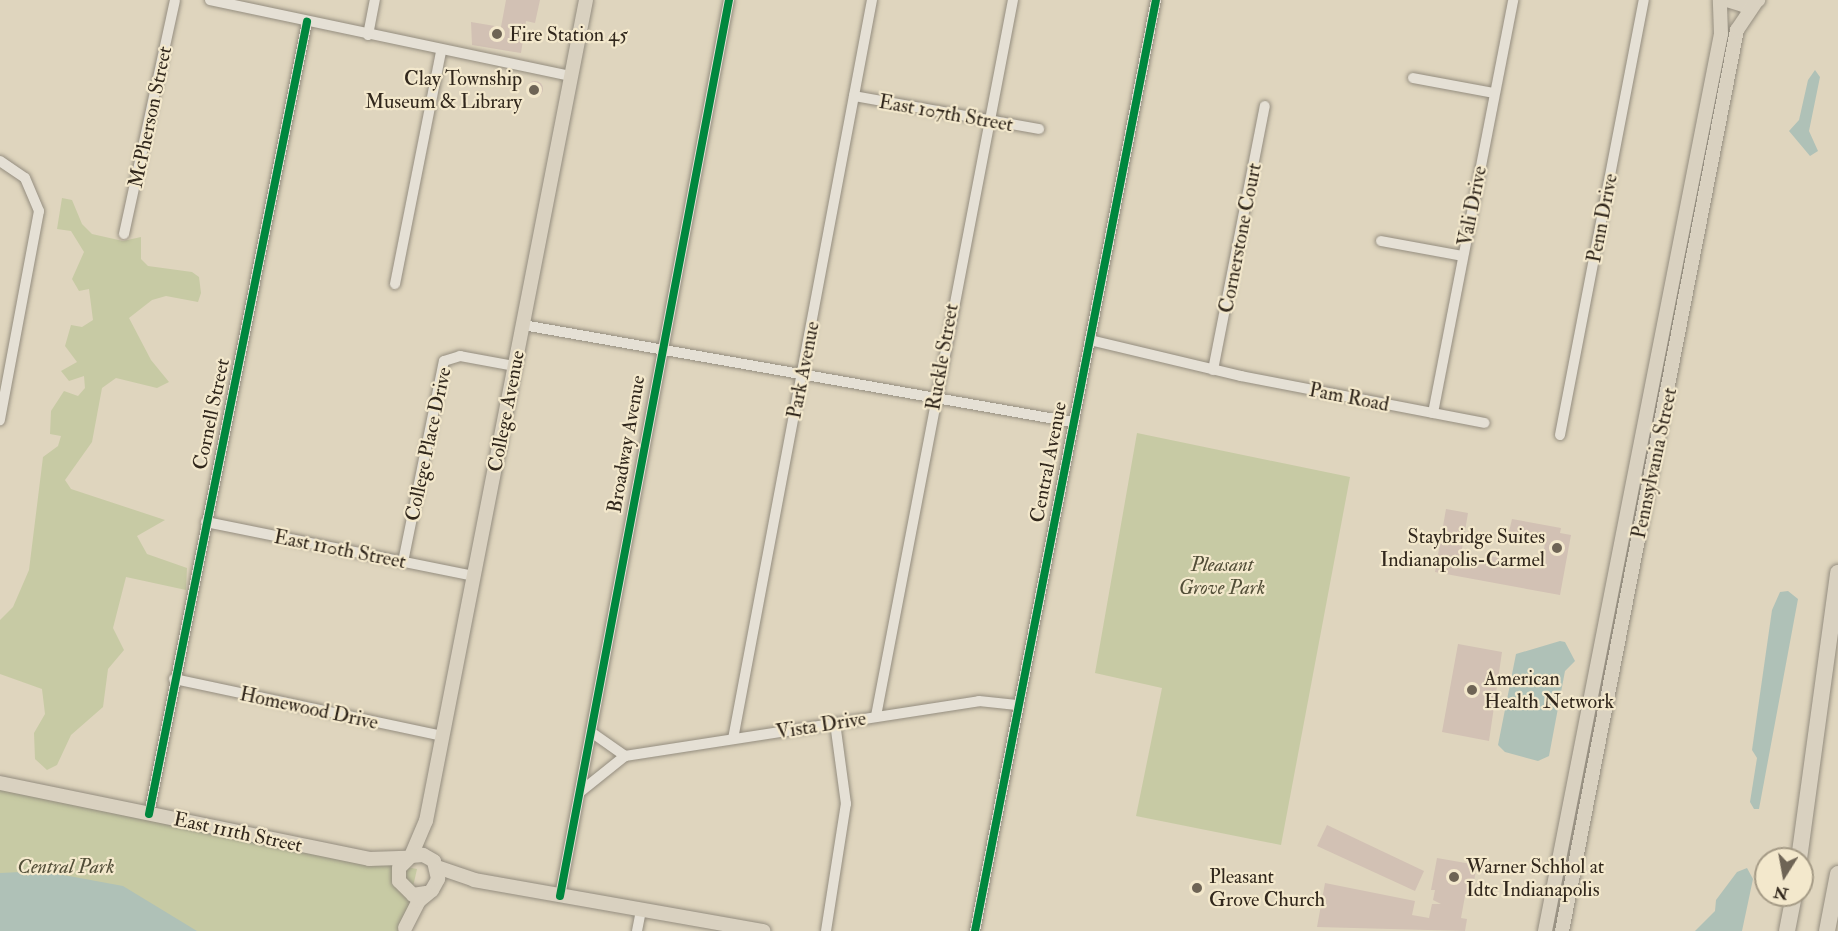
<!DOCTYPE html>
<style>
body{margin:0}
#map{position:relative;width:1838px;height:931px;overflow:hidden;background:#dfd5be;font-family:"IM FELL Double Pica",serif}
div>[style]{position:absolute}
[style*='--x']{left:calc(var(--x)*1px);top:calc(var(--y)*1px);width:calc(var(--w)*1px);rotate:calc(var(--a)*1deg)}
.green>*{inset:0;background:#c7caa4}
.water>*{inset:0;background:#afc1b7}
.building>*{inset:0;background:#d2c1b4}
.round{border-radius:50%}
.roads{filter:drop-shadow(0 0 2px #948d7f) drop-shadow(0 0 2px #948d7f)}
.minor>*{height:10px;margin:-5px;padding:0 5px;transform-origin:5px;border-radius:5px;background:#e5e0d5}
.major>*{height:14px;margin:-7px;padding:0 7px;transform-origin:7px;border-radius:7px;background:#d9d1c0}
.highway>*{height:16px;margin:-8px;padding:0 8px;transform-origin:8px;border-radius:8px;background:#d9d1c0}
.cycleway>*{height:8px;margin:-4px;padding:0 4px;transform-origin:4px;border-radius:4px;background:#00873e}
.dots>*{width:16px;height:16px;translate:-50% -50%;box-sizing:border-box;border:3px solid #f3e8cc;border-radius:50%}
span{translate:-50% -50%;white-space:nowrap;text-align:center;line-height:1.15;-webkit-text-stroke:4.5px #f3e8cc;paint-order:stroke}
.poi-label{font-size:20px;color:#31271c}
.left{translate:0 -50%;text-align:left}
.right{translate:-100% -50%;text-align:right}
.street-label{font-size:20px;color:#31271c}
.park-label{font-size:20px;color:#524e38;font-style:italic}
.north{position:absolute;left:1754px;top:847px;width:60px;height:60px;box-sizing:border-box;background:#f3e8cc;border:2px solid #a59b86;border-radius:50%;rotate:191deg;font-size:16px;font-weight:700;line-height:24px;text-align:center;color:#31271c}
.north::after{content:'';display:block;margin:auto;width:21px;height:27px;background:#6e6455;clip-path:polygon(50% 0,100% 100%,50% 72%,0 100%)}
</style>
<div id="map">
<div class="green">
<i style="clip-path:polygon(62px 198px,72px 200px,82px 224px,92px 234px,123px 241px,141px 237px,141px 259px,148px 266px,192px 272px,199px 277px,201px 293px,198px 302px,166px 296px,152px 300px,129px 318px,151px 360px,169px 382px,157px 388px,116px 378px,102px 388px,92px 442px,65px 480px,71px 489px,165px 520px,137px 536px,147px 554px,187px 568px,186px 590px,126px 577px,113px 628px,124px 650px,108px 669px,103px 707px,71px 735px,57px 765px,47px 770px,35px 759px,34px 733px,45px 714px,42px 689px,0 674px,0 620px,13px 607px,29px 570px,43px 457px,58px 446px,61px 436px,50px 434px,51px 411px,64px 391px,78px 396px,85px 388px,84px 376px,69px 381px,61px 371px,77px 362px,65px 346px,71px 325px,82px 327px,93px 320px,89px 289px,79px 291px,72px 279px,84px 252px,71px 231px,57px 229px)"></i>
<i style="clip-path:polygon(1137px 433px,1350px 477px,1281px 845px,1136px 816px,1162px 688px,1095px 673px)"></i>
<i style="clip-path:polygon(0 786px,417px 869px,403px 931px,0 931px)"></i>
</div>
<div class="water">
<i style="clip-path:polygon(1815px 70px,1820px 77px,1809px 131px,1818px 151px,1810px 156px,1789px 131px,1799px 120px,1808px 80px)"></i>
<i style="clip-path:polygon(1788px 591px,1798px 599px,1759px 809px,1754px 809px,1750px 802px,1757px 758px,1752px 750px,1772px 610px,1780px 592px)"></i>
<i style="clip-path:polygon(1560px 641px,1565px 642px,1575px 661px,1565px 671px,1549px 756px,1538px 761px,1505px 752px,1498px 745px,1516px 654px)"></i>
<i style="clip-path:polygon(1747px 868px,1753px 879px,1742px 931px,1695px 931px,1715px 911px,1716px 900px,1737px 872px)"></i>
<i style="clip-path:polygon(42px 871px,123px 886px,197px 931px,0 931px,0 873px)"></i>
</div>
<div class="building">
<i style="clip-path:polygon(506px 0,540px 0,535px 23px,526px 21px,521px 53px,472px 45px,471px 22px,501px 27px)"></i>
<i class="round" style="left:527px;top:81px;width:16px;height:16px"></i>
<i style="clip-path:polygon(1446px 509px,1468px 513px,1461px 555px,1486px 559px,1486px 555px,1541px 568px,1545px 543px,1508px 536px,1512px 519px,1561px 528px,1560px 533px,1571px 535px,1560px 595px,1435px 572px)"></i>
<i style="clip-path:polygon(1458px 644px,1502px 652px,1489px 741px,1442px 732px)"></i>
<i style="clip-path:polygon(1327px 825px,1424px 871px,1415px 891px,1317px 846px)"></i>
<i style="clip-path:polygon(1437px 858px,1477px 865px,1471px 897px,1465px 896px,1461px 918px,1467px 919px,1465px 931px,1317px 927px,1325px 883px,1415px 901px,1412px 915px,1429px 918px,1432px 904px,1441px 904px,1433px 900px,1435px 890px,1431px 890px)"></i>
</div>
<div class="roads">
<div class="minor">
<i style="--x:210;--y:0;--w:369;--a:11.9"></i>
<i style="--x:368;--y:35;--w:36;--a:-79"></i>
<i style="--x:1413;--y:78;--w:82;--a:10.5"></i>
<i style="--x:854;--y:96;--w:188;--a:10.1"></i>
<i style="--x:0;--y:161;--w:30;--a:34"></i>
<i style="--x:25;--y:178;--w:36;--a:67"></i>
<i style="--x:39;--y:211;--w:213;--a:100.6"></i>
<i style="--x:124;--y:234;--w:239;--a:-77.7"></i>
<i style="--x:1381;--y:241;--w:83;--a:10.4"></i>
<i style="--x:395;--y:284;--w:237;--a:-78.8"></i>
<i style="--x:523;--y:325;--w:558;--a:10.02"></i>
<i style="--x:1090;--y:340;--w:155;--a:13.4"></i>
<i style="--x:1241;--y:376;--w:248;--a:10.9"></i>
<i style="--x:1213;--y:370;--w:269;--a:-78.9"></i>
<i style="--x:1433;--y:413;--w:421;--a:-79"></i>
<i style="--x:1560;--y:435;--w:443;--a:-79.1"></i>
<i style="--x:206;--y:522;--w:274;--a:11.4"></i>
<i style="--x:403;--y:562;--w:205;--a:-78.5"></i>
<i style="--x:444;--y:361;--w:17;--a:-17"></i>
<i style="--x:460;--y:356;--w:55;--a:10.5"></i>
<i style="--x:174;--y:679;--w:275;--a:12"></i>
<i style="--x:876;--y:716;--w:729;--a:-79.17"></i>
<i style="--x:591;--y:732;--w:42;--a:35.2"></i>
<i style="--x:733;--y:739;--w:752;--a:-79.35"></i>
<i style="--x:580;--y:792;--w:58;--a:-38.7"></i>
<i style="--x:625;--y:756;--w:358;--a:-8.8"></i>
<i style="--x:979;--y:701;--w:38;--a:6"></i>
<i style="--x:149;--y:814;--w:808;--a:-78.72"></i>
<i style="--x:560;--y:896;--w:912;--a:-79.32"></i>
<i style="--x:637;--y:931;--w:21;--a:-79"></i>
<i style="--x:826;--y:931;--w:129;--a:-81.1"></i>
<i style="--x:846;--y:804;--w:82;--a:-97.7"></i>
<i style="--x:975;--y:931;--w:948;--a:-79"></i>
</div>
<div class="major">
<i style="--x:1727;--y:0;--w:17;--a:17"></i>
<i style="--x:1743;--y:5;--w:16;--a:-18"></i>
<i style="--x:0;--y:783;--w:377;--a:11.6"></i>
<i style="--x:369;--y:859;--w:38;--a:-2"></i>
<i style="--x:411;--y:856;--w:38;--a:-67"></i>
<i style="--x:426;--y:821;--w:836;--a:-78.97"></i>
<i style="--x:437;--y:867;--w:39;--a:19"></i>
<i style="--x:474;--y:880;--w:294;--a:10"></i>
<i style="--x:405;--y:928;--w:30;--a:-63"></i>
<i style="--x:419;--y:901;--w:17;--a:-40"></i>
<i style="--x:432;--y:890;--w:13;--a:-61"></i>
<i style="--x:438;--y:879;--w:18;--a:-103"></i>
<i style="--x:434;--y:861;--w:13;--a:-151"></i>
<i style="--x:423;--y:855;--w:12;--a:175"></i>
<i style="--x:411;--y:856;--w:17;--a:135"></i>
<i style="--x:399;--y:868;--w:13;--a:90"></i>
<i style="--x:399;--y:881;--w:20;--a:45"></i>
<i style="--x:413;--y:895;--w:13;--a:-9"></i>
<i style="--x:1545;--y:931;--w:914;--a:-78.9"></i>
<i style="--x:1721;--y:34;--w:34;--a:-92"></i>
<i style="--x:1562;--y:931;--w:918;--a:-79.01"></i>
<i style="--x:1737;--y:30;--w:36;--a:-56"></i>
</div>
<div class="highway">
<i style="--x:1799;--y:859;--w:289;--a:-82.2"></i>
<i style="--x:1787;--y:931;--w:37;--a:-79"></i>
<i style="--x:1827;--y:931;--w:58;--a:-79.1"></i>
</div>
</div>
<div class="cycleway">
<i style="--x:149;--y:814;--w:808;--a:-78.72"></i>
<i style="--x:560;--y:896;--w:912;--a:-79.32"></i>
<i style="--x:975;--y:931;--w:948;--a:-79"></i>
</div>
<div class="dots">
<i style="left:497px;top:34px;background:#6e6455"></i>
<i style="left:534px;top:90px;background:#6e6455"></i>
<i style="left:1557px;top:548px;background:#6e6455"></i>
<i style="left:1472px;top:690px;background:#6e6455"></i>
<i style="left:1454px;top:877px;background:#6e6455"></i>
<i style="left:1197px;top:888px;background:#6e6455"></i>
</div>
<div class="poi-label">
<span class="left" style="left:509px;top:34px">Fire Station 45</span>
<span class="right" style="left:522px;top:90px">Clay Township<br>Museum &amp; Library</span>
<span class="right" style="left:1545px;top:548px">Staybridge Suites<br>Indianapolis-Carmel</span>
<span class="left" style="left:1484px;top:690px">American<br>Health Network</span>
<span class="left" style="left:1466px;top:878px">Warner Schhol at<br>Idtc Indianapolis</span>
<span class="left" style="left:1209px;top:888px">Pleasant<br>Grove Church</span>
</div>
<div class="street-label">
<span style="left:946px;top:113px;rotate:10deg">East 107th Street</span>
<span style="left:150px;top:117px;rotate:-78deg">McPherson Street</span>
<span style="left:1472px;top:206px;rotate:-79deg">Vali Drive</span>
<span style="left:1602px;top:218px;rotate:-79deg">Penn Drive</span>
<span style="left:1240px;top:238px;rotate:-79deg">Cornerstone Court</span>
<span style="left:942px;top:357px;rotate:-80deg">Ruckle Street</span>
<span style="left:803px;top:370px;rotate:-79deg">Park Avenue</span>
<span style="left:1349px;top:397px;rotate:11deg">Pam Road</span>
<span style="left:506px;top:411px;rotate:-79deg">College Avenue</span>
<span style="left:211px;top:414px;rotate:-78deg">Cornell Street</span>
<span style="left:428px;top:444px;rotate:-78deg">College Place Drive</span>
<span style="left:626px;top:444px;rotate:-80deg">Broadway Avenue</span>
<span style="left:1048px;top:462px;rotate:-79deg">Central Avenue</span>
<span style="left:1654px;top:463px;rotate:-78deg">Pennsylvania Street</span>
<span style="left:340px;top:549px;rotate:11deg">East 110th Street</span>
<span style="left:309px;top:708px;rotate:12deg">Homewood Drive</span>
<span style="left:821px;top:725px;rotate:-9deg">Vista Drive</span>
<span style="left:238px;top:832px;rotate:12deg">East 111th Street</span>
</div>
<div class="park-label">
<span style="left:1222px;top:576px">Pleasant<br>Grove Park</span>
<span style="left:66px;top:866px">Central Park</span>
</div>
<div class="north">N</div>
</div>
